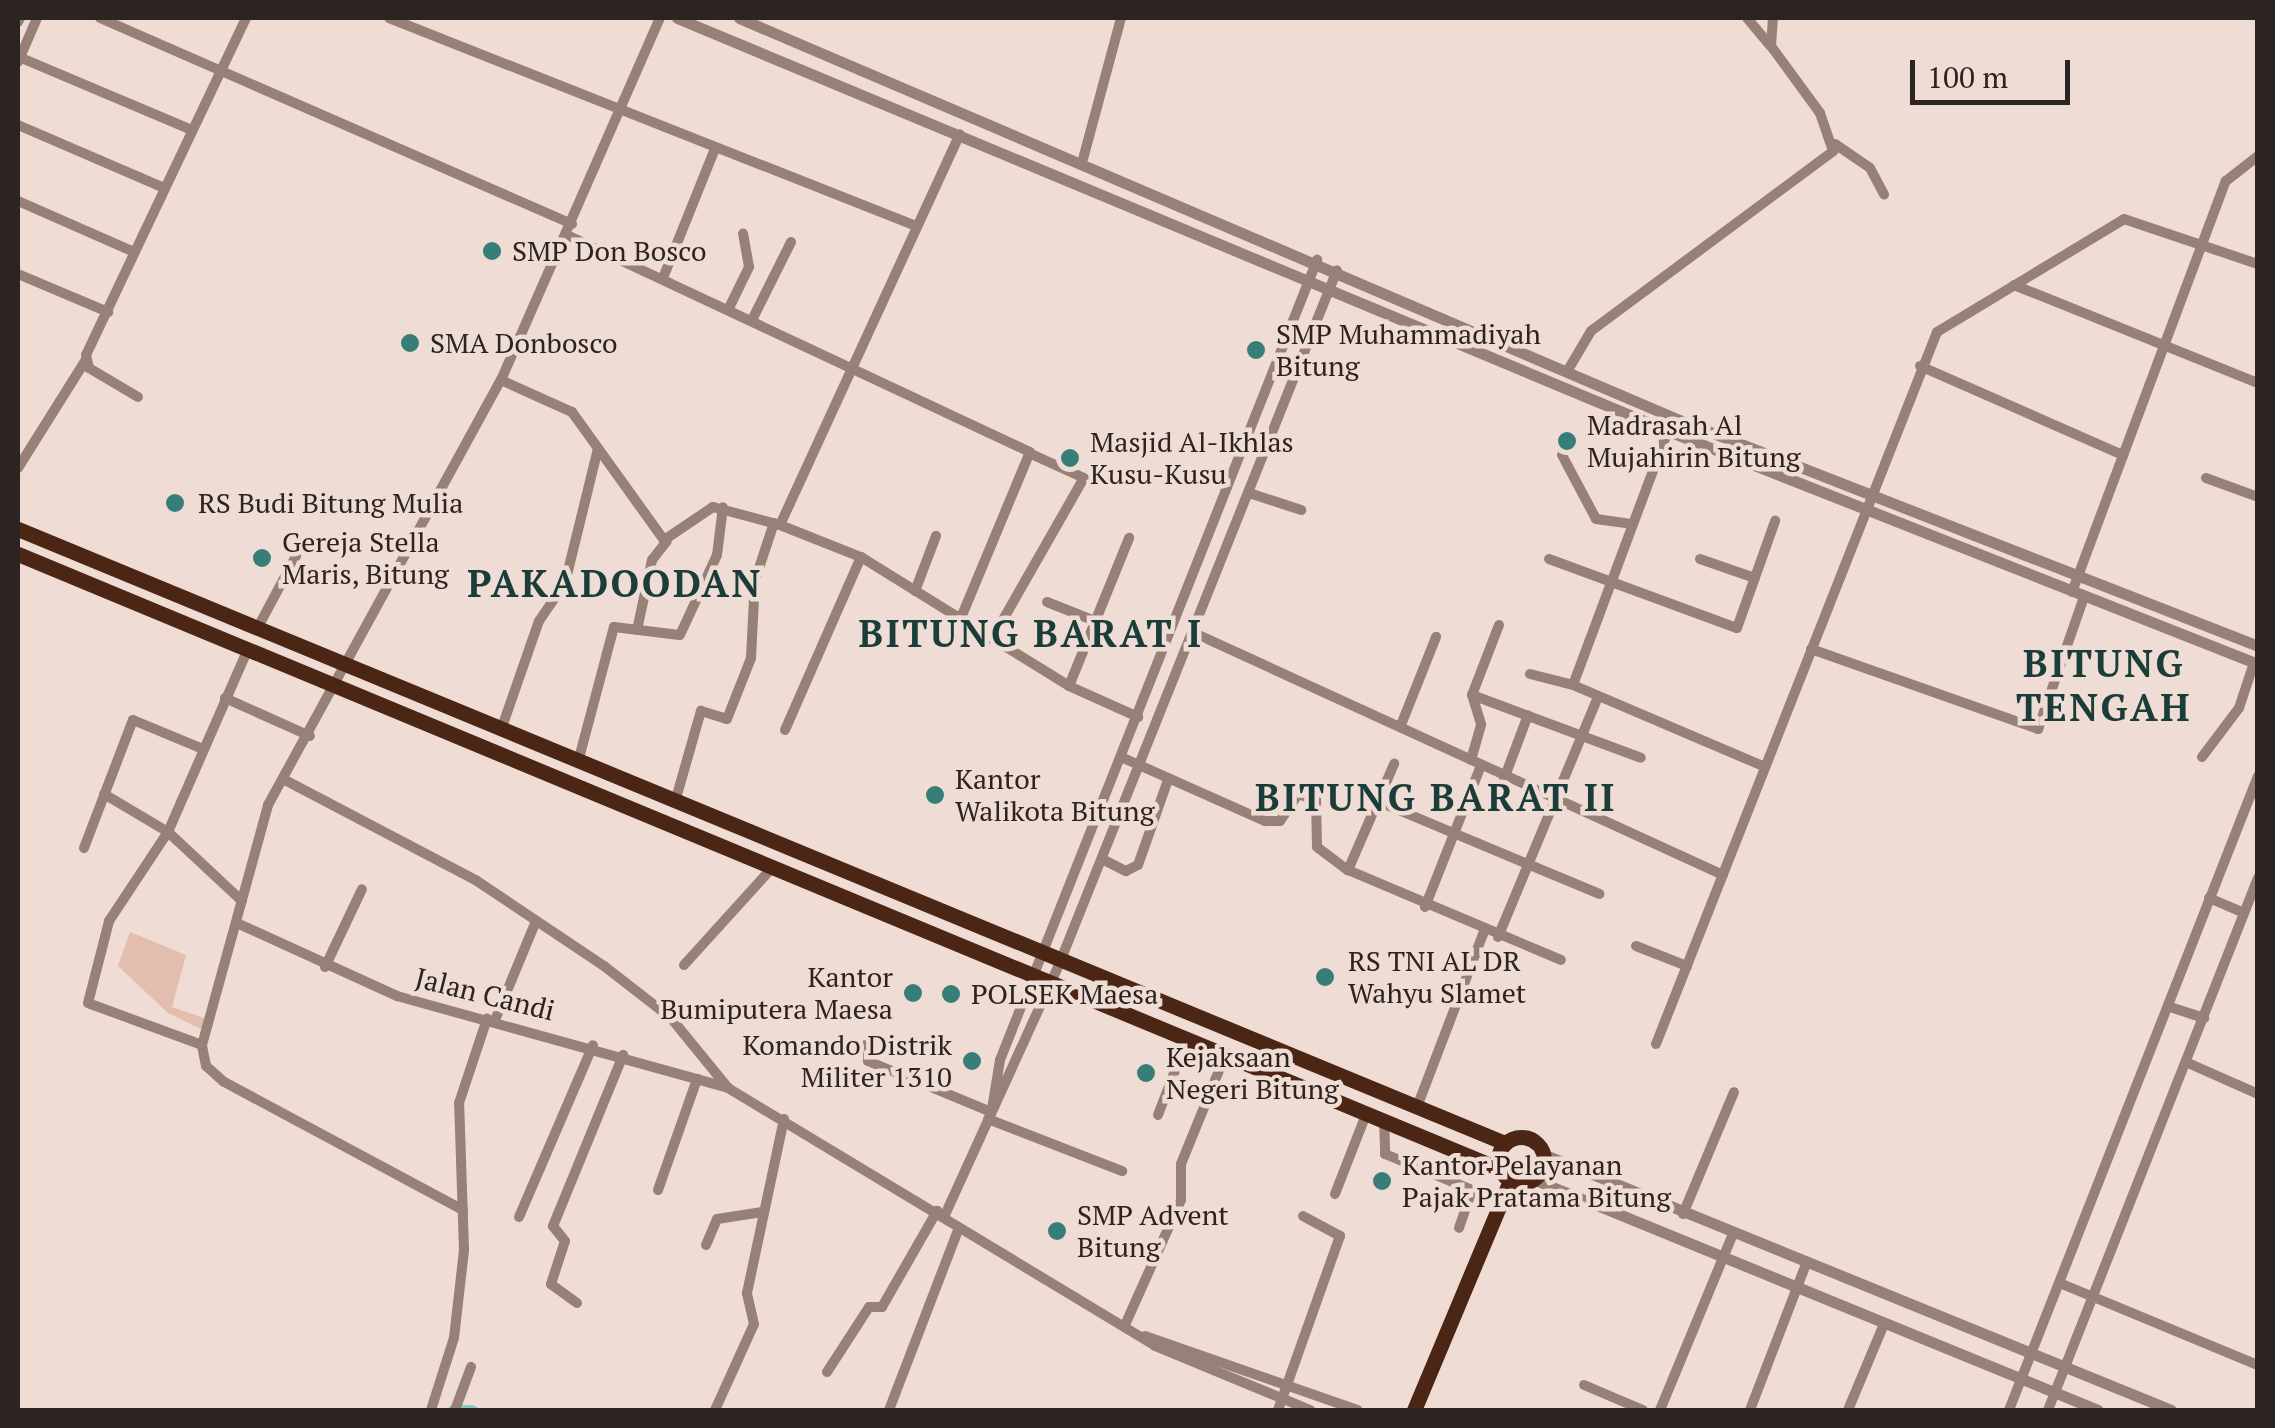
<!DOCTYPE html>
<style>
body{margin:0}
#map{position:relative;width:2275px;height:1428px;overflow:hidden;background:#efdcd4;font-family:"PT Serif",serif}
div>[style]{position:absolute}
[style*='--x']{left:calc(var(--x)*1px);top:calc(var(--y)*1px);width:calc(var(--w)*1px);rotate:calc(var(--a)*1deg)}
.green>*{inset:0;background:#e3bdad}
.canal>*{height:11px;margin:-5.5px;padding:0 5.5px;transform-origin:5.5px;border-radius:5.5px;background:#86cac3}
.minor>*{height:10px;margin:-5px;padding:0 5px;transform-origin:5px;border-radius:5px;background:#978077}
.tertiary>*{height:11px;margin:-5.5px;padding:0 5.5px;transform-origin:5.5px;border-radius:5.5px;background:#978077}
.trunk>*{height:15px;margin:-7.5px;padding:0 7.5px;transform-origin:7.5px;border-radius:7.5px;background:#4c2615}
.trunk>.ring{margin:-7.5px;padding:0;box-sizing:content-box;background:none;border:15px solid #4c2615;border-radius:50%}
.dots>*{width:28px;height:28px;translate:-50% -50%;box-sizing:border-box;border:5px solid #efdcd4;border-radius:50%}
span{translate:-50% -50%;white-space:nowrap;text-align:center;line-height:1.15;-webkit-text-stroke:9px #efdcd4;paint-order:stroke}
.poi-label{font-size:28px;color:#2b2421}
.left{translate:0 -50%;text-align:left}
.right{translate:-100% -50%;text-align:right}
.street-label{font-size:28px;color:#2b2421}
.district-label{font-size:38px;color:#1b3d3a;font-weight:700;letter-spacing:2.5px}
.frame{position:absolute;inset:0;border:20px solid #2b2421;pointer-events:none}
.scale{position:absolute;left:1910px;top:60px;width:160px;height:45px;box-sizing:border-box;border:5px solid #2b2421;border-top:0;padding-left:12px;font-size:30px;line-height:35px;white-space:nowrap;color:#2b2421;-webkit-text-stroke:8px #efdcd4;paint-order:stroke}
</style>
<div id="map">
<div class="green">
<i style="clip-path:polygon(130px 932px,186px 955px,172px 1007px,207px 1019px,203px 1030px,168px 1013px,118px 966px)"></i>
</div>
<div class="canal">
<i style="--x:453;--y:1410;--w:19;--a:0"></i>
</div>
<div class="minor">
<i style="--x:100;--y:18;--w:515;--a:23.58"></i>
<i style="--x:389;--y:18;--w:567;--a:21.54"></i>
<i style="--x:1747;--y:18;--w:35;--a:50"></i>
<i style="--x:18;--y:22;--w:4;--a:-63"></i>
<i style="--x:19;--y:57;--w:188;--a:22.9"></i>
<i style="--x:18;--y:62;--w:48;--a:-66.6"></i>
<i style="--x:18;--y:125;--w:159;--a:23.3"></i>
<i style="--x:1835;--y:144;--w:42;--a:34.4"></i>
<i style="--x:1870;--y:168;--w:30;--a:62"></i>
<i style="--x:1083;--y:159;--w:146;--a:-74.9"></i>
<i style="--x:18;--y:201;--w:127;--a:23.7"></i>
<i style="--x:569;--y:236;--w:509;--a:25.11"></i>
<i style="--x:1030;--y:452;--w:182;--a:112.6"></i>
<i style="--x:18;--y:274;--w:98;--a:22.9"></i>
<i style="--x:663;--y:278;--w:137;--a:-68.1"></i>
<i style="--x:2014;--y:285;--w:263;--a:21.9"></i>
<i style="--x:729;--y:308;--w:46;--a:-64"></i>
<i style="--x:749;--y:267;--w:34;--a:-100"></i>
<i style="--x:753;--y:318;--w:85;--a:-63.4"></i>
<i style="--x:1920;--y:366;--w:222;--a:23.7"></i>
<i style="--x:1568;--y:370;--w:45;--a:-59.5"></i>
<i style="--x:1591;--y:331;--w:302;--a:-36.6"></i>
<i style="--x:1833;--y:151;--w:40;--a:-108.9"></i>
<i style="--x:1820;--y:113;--w:83;--a:-126.2"></i>
<i style="--x:1771;--y:46;--w:28;--a:-86"></i>
<i style="--x:501;--y:380;--w:78;--a:24.3"></i>
<i style="--x:572;--y:412;--w:158;--a:54.3"></i>
<i style="--x:664;--y:540;--w:59;--a:-34"></i>
<i style="--x:713;--y:507;--w:69;--a:15"></i>
<i style="--x:780;--y:525;--w:87;--a:21.6"></i>
<i style="--x:861;--y:557;--w:245;--a:31.8"></i>
<i style="--x:1069;--y:686;--w:76;--a:24.2"></i>
<i style="--x:138;--y:397;--w:57;--a:-149.4"></i>
<i style="--x:89;--y:368;--w:13;--a:-103"></i>
<i style="--x:86;--y:355;--w:373;--a:-64.6"></i>
<i style="--x:1669;--y:428;--w:274;--a:110.5"></i>
<i style="--x:1573;--y:685;--w:209;--a:23.1"></i>
<i style="--x:1562;--y:455;--w:72;--a:62"></i>
<i style="--x:1596;--y:519;--w:37;--a:8"></i>
<i style="--x:18;--y:468;--w:126;--a:-57.9"></i>
<i style="--x:2206;--y:478;--w:55;--a:20.1"></i>
<i style="--x:1249;--y:493;--w:55;--a:18.1"></i>
<i style="--x:780;--y:525;--w:430;--a:-65.3"></i>
<i style="--x:1549;--y:559;--w:200;--a:20.2"></i>
<i style="--x:1737;--y:628;--w:114;--a:-70.4"></i>
<i style="--x:1700;--y:559;--w:58;--a:19.1"></i>
<i style="--x:915;--y:591;--w:59;--a:-69.1"></i>
<i style="--x:2072;--y:592;--w:439;--a:-69.5"></i>
<i style="--x:2226;--y:181;--w:41;--a:-38"></i>
<i style="--x:1047;--y:602;--w:52;--a:21.6"></i>
<i style="--x:257;--y:629;--w:83;--a:-61.9"></i>
<i style="--x:637;--y:630;--w:72;--a:-77.9"></i>
<i style="--x:652;--y:560;--w:24;--a:-52"></i>
<i style="--x:1192;--y:632;--w:584;--a:24.59"></i>
<i style="--x:992;--y:639;--w:185;--a:-60.3"></i>
<i style="--x:1084;--y:478;--w:58;--a:-155.6"></i>
<i style="--x:1811;--y:649;--w:241;--a:19.4"></i>
<i style="--x:2038;--y:729;--w:140;--a:-70.8"></i>
<i style="--x:1530;--y:674;--w:44;--a:14.3"></i>
<i style="--x:1069;--y:686;--w:160;--a:-67.9"></i>
<i style="--x:1472;--y:695;--w:180;--a:20.4"></i>
<i style="--x:225;--y:698;--w:93;--a:24.1"></i>
<i style="--x:1401;--y:725;--w:95;--a:-68.3"></i>
<i style="--x:501;--y:730;--w:115;--a:-70.8"></i>
<i style="--x:539;--y:621;--w:46;--a:-55.6"></i>
<i style="--x:565;--y:583;--w:138;--a:-76.2"></i>
<i style="--x:785;--y:730;--w:189;--a:-66.3"></i>
<i style="--x:1121;--y:757;--w:158;--a:24"></i>
<i style="--x:1265;--y:821;--w:15;--a:0"></i>
<i style="--x:1280;--y:821;--w:32;--a:-56"></i>
<i style="--x:1298;--y:794;--w:19;--a:18"></i>
<i style="--x:1316;--y:800;--w:47;--a:88.8"></i>
<i style="--x:1317;--y:847;--w:39;--a:37"></i>
<i style="--x:1348;--y:870;--w:231;--a:22.9"></i>
<i style="--x:2202;--y:757;--w:61;--a:-52.9"></i>
<i style="--x:2239;--y:708;--w:47;--a:-71.6"></i>
<i style="--x:1471;--y:760;--w:37;--a:-74"></i>
<i style="--x:1481;--y:724;--w:30;--a:-107"></i>
<i style="--x:1472;--y:695;--w:75;--a:-68.9"></i>
<i style="--x:578;--y:762;--w:140;--a:-75.1"></i>
<i style="--x:614;--y:627;--w:66;--a:6.9"></i>
<i style="--x:680;--y:635;--w:88;--a:-65.2"></i>
<i style="--x:717;--y:555;--w:48;--a:-82.9"></i>
<i style="--x:283;--y:779;--w:219;--a:27.7"></i>
<i style="--x:477;--y:881;--w:153;--a:33.8"></i>
<i style="--x:604;--y:966;--w:85;--a:37.8"></i>
<i style="--x:671;--y:1018;--w:90;--a:50.8"></i>
<i style="--x:728;--y:1088;--w:499;--a:31.1"></i>
<i style="--x:1155;--y:1346;--w:168;--a:22.4"></i>
<i style="--x:1504;--y:779;--w:68;--a:-69.4"></i>
<i style="--x:104;--y:794;--w:74;--a:30.7"></i>
<i style="--x:168;--y:832;--w:101;--a:43"></i>
<i style="--x:675;--y:802;--w:95;--a:-74.1"></i>
<i style="--x:701;--y:711;--w:27;--a:17"></i>
<i style="--x:727;--y:719;--w:66;--a:-68.5"></i>
<i style="--x:751;--y:658;--w:78;--a:-87.1"></i>
<i style="--x:755;--y:580;--w:60;--a:-71.6"></i>
<i style="--x:1389;--y:806;--w:228;--a:22.7"></i>
<i style="--x:84;--y:848;--w:137;--a:-69.1"></i>
<i style="--x:133;--y:720;--w:76;--a:22.5"></i>
<i style="--x:1102;--y:859;--w:27;--a:27"></i>
<i style="--x:1126;--y:871;--w:13;--a:-27"></i>
<i style="--x:1138;--y:865;--w:90;--a:-70.6"></i>
<i style="--x:1348;--y:870;--w:116;--a:-66.5"></i>
<i style="--x:2209;--y:898;--w:38;--a:23"></i>
<i style="--x:1425;--y:907;--w:149;--a:-68.4"></i>
<i style="--x:239;--y:924;--w:174;--a:24.5"></i>
<i style="--x:397;--y:996;--w:344;--a:15.5"></i>
<i style="--x:1498;--y:937;--w:255;--a:-67.4"></i>
<i style="--x:1636;--y:946;--w:55;--a:21.4"></i>
<i style="--x:684;--y:965;--w:130;--a:-47.8"></i>
<i style="--x:325;--y:967;--w:86;--a:-64.6"></i>
<i style="--x:2170;--y:1007;--w:36;--a:18"></i>
<i style="--x:495;--y:1020;--w:107;--a:-67.5"></i>
<i style="--x:868;--y:1042;--w:19;--a:90"></i>
<i style="--x:868;--y:1061;--w:133;--a:22.5"></i>
<i style="--x:1656;--y:1044;--w:765;--a:-68.46"></i>
<i style="--x:1937;--y:332;--w:218;--a:-31.1"></i>
<i style="--x:2124;--y:219;--w:141;--a:18.6"></i>
<i style="--x:202;--y:1045;--w:121;--a:-159.8"></i>
<i style="--x:88;--y:1003;--w:85;--a:-75.6"></i>
<i style="--x:109;--y:921;--w:107;--a:-56.5"></i>
<i style="--x:168;--y:832;--w:200;--a:-66.4"></i>
<i style="--x:2188;--y:1063;--w:77;--a:23.9"></i>
<i style="--x:1417;--y:1107;--w:187;--a:-69.1"></i>
<i style="--x:992;--y:1109;--w:50;--a:-80.7"></i>
<i style="--x:1000;--y:1060;--w:861;--a:-68.38"></i>
<i style="--x:1158;--y:1115;--w:81;--a:-69.1"></i>
<i style="--x:988;--y:1119;--w:144;--a:21.2"></i>
<i style="--x:1384;--y:1119;--w:35;--a:88"></i>
<i style="--x:1385;--y:1154;--w:94;--a:22.5"></i>
<i style="--x:1472;--y:1190;--w:40;--a:108.9"></i>
<i style="--x:658;--y:1190;--w:118;--a:-70.6"></i>
<i style="--x:1335;--y:1194;--w:88;--a:-68.7"></i>
<i style="--x:463;--y:1210;--w:271;--a:-151.8"></i>
<i style="--x:224;--y:1082;--w:24;--a:-138"></i>
<i style="--x:206;--y:1066;--w:21;--a:-101"></i>
<i style="--x:202;--y:1045;--w:249;--a:-74.6"></i>
<i style="--x:268;--y:805;--w:485;--a:-61.3"></i>
<i style="--x:501;--y:380;--w:395;--a:-66.3"></i>
<i style="--x:1683;--y:1214;--w:132;--a:-67.3"></i>
<i style="--x:519;--y:1217;--w:187;--a:-66.7"></i>
<i style="--x:944;--y:1217;--w:280;--a:-65.5"></i>
<i style="--x:1060;--y:962;--w:745;--a:-68.18"></i>
<i style="--x:706;--y:1245;--w:28;--a:-67"></i>
<i style="--x:717;--y:1219;--w:46;--a:-8.8"></i>
<i style="--x:2062;--y:1284;--w:212;--a:22.5"></i>
<i style="--x:577;--y:1303;--w:32;--a:-144"></i>
<i style="--x:551;--y:1284;--w:45;--a:-72"></i>
<i style="--x:565;--y:1241;--w:19;--a:-129"></i>
<i style="--x:553;--y:1226;--w:185;--a:-67.7"></i>
<i style="--x:1125;--y:1325;--w:137;--a:-65.9"></i>
<i style="--x:1181;--y:1200;--w:36;--a:-90"></i>
<i style="--x:1181;--y:1164;--w:120;--a:-67.9"></i>
<i style="--x:1145;--y:1336;--w:225;--a:19.2"></i>
<i style="--x:827;--y:1372;--w:77;--a:-57.1"></i>
<i style="--x:869;--y:1307;--w:13;--a:0"></i>
<i style="--x:882;--y:1307;--w:111;--a:-60.2"></i>
<i style="--x:1584;--y:1385;--w:64;--a:23"></i>
<i style="--x:431;--y:1410;--w:76;--a:-72.3"></i>
<i style="--x:454;--y:1338;--w:89;--a:-83.5"></i>
<i style="--x:464;--y:1250;--w:147;--a:-91.9"></i>
<i style="--x:459;--y:1103;--w:89;--a:-71.6"></i>
<i style="--x:455;--y:1410;--w:46;--a:-69.6"></i>
<i style="--x:715;--y:1410;--w:94;--a:-65.6"></i>
<i style="--x:754;--y:1324;--w:32;--a:-103"></i>
<i style="--x:747;--y:1293;--w:178;--a:-78"></i>
<i style="--x:889;--y:1410;--w:195;--a:-69"></i>
<i style="--x:1278;--y:1410;--w:185;--a:-70.4"></i>
<i style="--x:1340;--y:1236;--w:42;--a:-151.6"></i>
<i style="--x:1660;--y:1410;--w:191;--a:-67.5"></i>
<i style="--x:1750;--y:1410;--w:156;--a:-69"></i>
<i style="--x:1848;--y:1410;--w:93;--a:-67.3"></i>
<i style="--x:2009;--y:1410;--w:681;--a:-68.56"></i>
<i style="--x:2048;--y:1410;--w:572;--a:-68.46"></i>
</div>
<div class="tertiary">
<i style="--x:677;--y:18;--w:1074;--a:22.62"></i>
<i style="--x:1668;--y:431;--w:634;--a:21.55"></i>
<i style="--x:739;--y:18;--w:1015;--a:23.15"></i>
<i style="--x:1672;--y:417;--w:629;--a:21.34"></i>
<i style="--x:1543;--y:1154;--w:678;--a:22.18"></i>
<i style="--x:1533;--y:1179;--w:610;--a:22.24"></i>
</div>
<div class="trunk">
<i style="--x:18;--y:529;--w:1609;--a:22.44"></i>
<i style="--x:18;--y:554;--w:1605;--a:22.54"></i>
<i class="ring" style="left:1498px;top:1137px;width:31px;height:31px"></i>
<i style="--x:1414;--y:1410;--w:249;--a:-67.3"></i>
</div>
<div class="dots">
<i style="left:492px;top:251px;background:#377e78"></i>
<i style="left:410px;top:343px;background:#377e78"></i>
<i style="left:1256px;top:350px;background:#377e78"></i>
<i style="left:1567px;top:441px;background:#377e78"></i>
<i style="left:1070px;top:458px;background:#377e78"></i>
<i style="left:175px;top:503px;background:#377e78"></i>
<i style="left:262px;top:558px;background:#377e78"></i>
<i style="left:935px;top:795px;background:#377e78"></i>
<i style="left:1325px;top:977px;background:#377e78"></i>
<i style="left:913px;top:993px;background:#377e78"></i>
<i style="left:951px;top:994px;background:#377e78"></i>
<i style="left:972px;top:1061px;background:#377e78"></i>
<i style="left:1146px;top:1073px;background:#377e78"></i>
<i style="left:1382px;top:1181px;background:#377e78"></i>
<i style="left:1057px;top:1231px;background:#377e78"></i>
</div>
<div class="poi-label">
<span class="left" style="left:512px;top:251px">SMP Don Bosco</span>
<span class="left" style="left:1276px;top:350px">SMP Muhammadiyah<br>Bitung</span>
<span class="left" style="left:430px;top:343px">SMA Donbosco</span>
<span class="left" style="left:1587px;top:441px">Madrasah Al<br>Mujahirin Bitung</span>
<span class="left" style="left:1090px;top:458px">Masjid Al-Ikhlas<br>Kusu-Kusu</span>
<span class="left" style="left:198px;top:503px">RS Budi Bitung Mulia</span>
<span class="left" style="left:282px;top:558px">Gereja Stella<br>Maris, Bitung</span>
<span class="left" style="left:955px;top:795px">Kantor<br>Walikota Bitung</span>
<span class="left" style="left:1348px;top:977px">RS TNI AL DR<br>Wahyu Slamet</span>
<span class="right" style="left:893px;top:993px">Kantor<br>Bumiputera Maesa</span>
<span class="left" style="left:971px;top:994px">POLSEK Maesa</span>
<span class="right" style="left:952px;top:1061px">Komando Distrik<br>Militer 1310</span>
<span class="left" style="left:1166px;top:1073px">Kejaksaan<br>Negeri Bitung</span>
<span class="left" style="left:1402px;top:1181px">Kantor Pelayanan<br>Pajak Pratama Bitung</span>
<span class="left" style="left:1077px;top:1231px">SMP Advent<br>Bitung</span>
</div>
<div class="street-label">
<span style="left:485px;top:994px;rotate:14deg">Jalan Candi</span>
</div>
<div class="district-label">
<span style="left:615px;top:584px">PAKADOODAN</span>
<span style="left:1031px;top:634px">BITUNG BARAT I</span>
<span style="left:2104px;top:686px">BITUNG<br>TENGAH</span>
<span style="left:1436px;top:798px">BITUNG BARAT II</span>
</div>
<div class="frame"></div>
<div class="scale">100 m</div>
</div>
